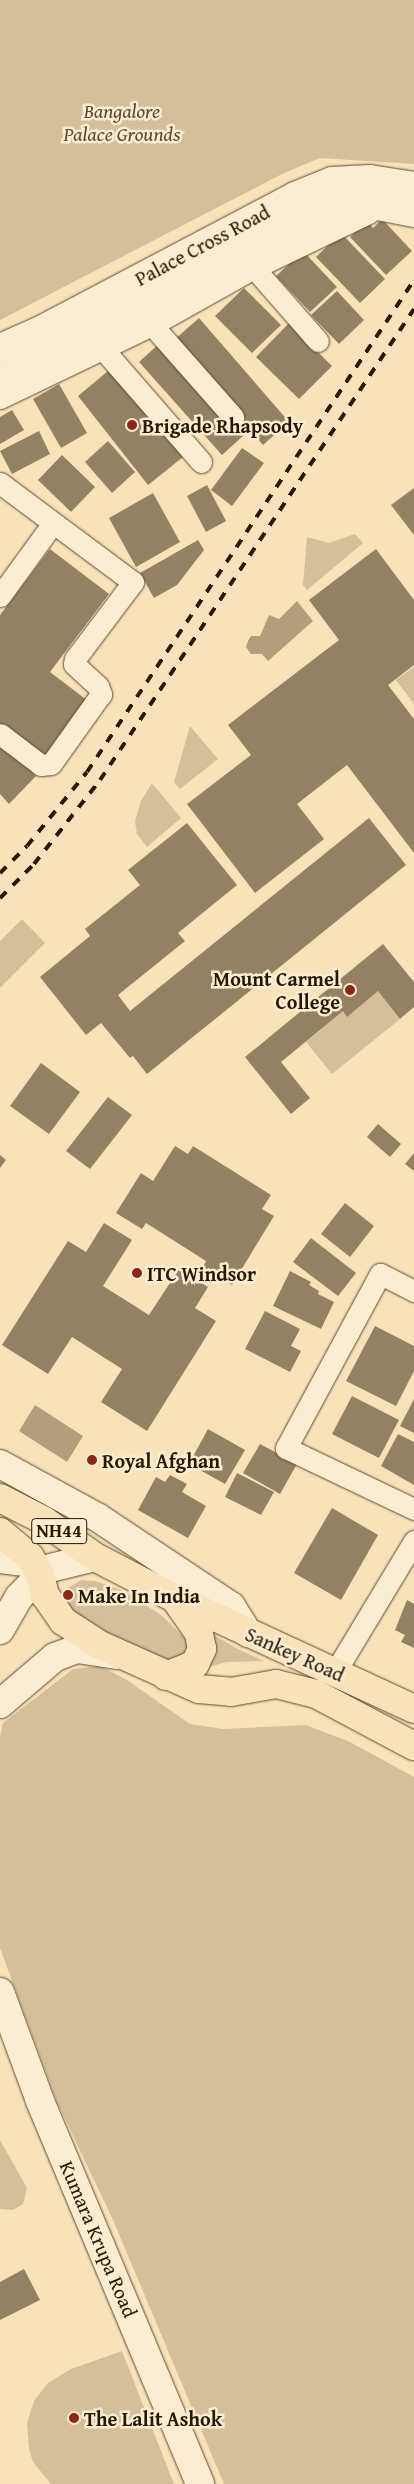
<!DOCTYPE html>
<style>
body{margin:0}
#map{position:relative;width:414px;height:2484px;overflow:hidden;background:#f9e1ba;font-family:"Gentium Book Plus",serif}
div>[style]{position:absolute}
[style*='--x']{left:calc(var(--x)*1px);top:calc(var(--y)*1px);width:calc(var(--w)*1px);rotate:calc(var(--a)*1deg)}
.green>*{inset:0;background:#d5bf9b}
.water>*{inset:0;background:#b29d7c}
.building>*{inset:0;background:#948163}
.roads{filter:drop-shadow(0 0 1px #5c4a32) drop-shadow(0 0 1px #5c4a32)}
.street>*{height:21px;margin:-10.5px;padding:0 10.5px;transform-origin:10.5px;border-radius:10.5px;background:#fbecd2}
.secondary>*{height:28px;margin:-14px;padding:0 14px;transform-origin:14px;border-radius:14px;background:#fbecd2}
.primary>*{height:28px;margin:-14px;padding:0 14px;transform-origin:14px;border-radius:14px;background:#f9e1ba}
.rail>*{height:4px;margin-top:-2px;transform-origin:0;background:repeating-linear-gradient(90deg,#271804 0 9px,transparent 0 18px)}
.dots>*{width:14px;height:14px;translate:-50% -50%;box-sizing:border-box;border:2px solid #fbecd2;border-radius:50%}
span{translate:-50% -50%;white-space:nowrap;text-align:center;line-height:1.15;-webkit-text-stroke:5px #fbecd2;paint-order:stroke}
.shield-label span{padding:1px 4px;background:#fbecd2;border:1px solid;border-radius:4px;-webkit-text-stroke-width:0}
.shield-label{font-size:19px;color:#271804;font-weight:700}
.park-label{font-size:20px;color:#5b4a31;font-style:italic}
.street-label{font-size:20px;color:#271804}
.poi-label{font-size:20px;color:#271804;font-weight:700}
.left{translate:0 -50%;text-align:left}
.right{translate:-100% -50%;text-align:right}
</style>
<div id="map">
<div class="green">
<i style="clip-path:polygon(0 0,414px 0,414px 164px,320px 158px,282px 174px,0 320px)"></i>
<i style="clip-path:polygon(355px 534px,363px 543px,307px 590px,303px 585px,307px 537px,329px 543px)"></i>
<i style="clip-path:polygon(414px 667px,414px 704px,396px 680px)"></i>
<i style="clip-path:polygon(190px 726px,218px 759px,180px 789px,174px 782px)"></i>
<i style="clip-path:polygon(152px 783px,181px 818px,147px 847px,137px 834px,135px 821px,141px 801px)"></i>
<i style="clip-path:polygon(22px 919px,45px 943px,0 988px,0 941px)"></i>
<i style="clip-path:polygon(378px 991px,400px 1019px,332px 1074px,306px 1042px,343px 1011px,347px 1016px)"></i>
<i style="clip-path:polygon(81px 1580px,96px 1581px,123px 1591px,161px 1615px,190px 1643px,185px 1656px,174px 1662px,161px 1659px,87px 1623px,69px 1610px,64px 1596px,70px 1587px)"></i>
<i style="clip-path:polygon(212px 1634px,236px 1648px,264px 1661px,227px 1662px,205px 1668px)"></i>
<i style="clip-path:polygon(100px 1666px,127px 1680px,190px 1724px,223px 1729px,306px 1725px,350px 1742px,414px 1777px,414px 2484px,224px 2484px,113px 2220px,57px 2102px,0 1948px,0 1736px,3px 1723px,73px 1669px)"></i>
<i style="clip-path:polygon(0 2140px,27px 2188px,23px 2204px,13px 2210px,0 2209px)"></i>
<i style="clip-path:polygon(122px 2351px,174px 2484px,51px 2484px,33px 2462px,29px 2449px,27px 2423px,34px 2401px,48px 2383px,71px 2369px)"></i>
</div>
<div class="water">
<i style="clip-path:polygon(297px 601px,313px 621px,268px 661px,262px 654px,251px 654px,246px 647px,248px 641px,251px 636px,260px 636px,269px 615px,279px 619px)"></i>
<i style="clip-path:polygon(35px 1405px,83px 1436px,67px 1462px,19px 1431px)"></i>
</div>
<div class="building">
<i style="clip-path:polygon(382px 219px,412px 251px,386px 275px,350px 237px,367px 221px,373px 228px)"></i>
<i style="clip-path:polygon(341px 233px,385px 279px,360px 303px,316px 257px)"></i>
<i style="clip-path:polygon(303px 251px,337px 287px,310px 312px,276px 276px)"></i>
<i style="clip-path:polygon(244px 288px,281px 325px,252px 353px,215px 316px)"></i>
<i style="clip-path:polygon(337px 291px,364px 320px,339px 344px,311px 315px)"></i>
<i style="clip-path:polygon(199px 318px,289px 422px,263px 445px,173px 341px)"></i>
<i style="clip-path:polygon(289px 323px,332px 366px,299px 399px,256px 357px)"></i>
<i style="clip-path:polygon(161px 342px,244px 435px,222px 455px,139px 362px)"></i>
<i style="clip-path:polygon(114px 366px,188px 453px,148px 485px,78px 396px)"></i>
<i style="clip-path:polygon(59px 384px,87px 433px,61px 448px,33px 399px)"></i>
<i style="clip-path:polygon(12px 410px,24px 430px,0 444px,0 417px)"></i>
<i style="clip-path:polygon(39px 431px,50px 454px,12px 474px,0 451px)"></i>
<i style="clip-path:polygon(108px 441px,135px 472px,112px 493px,85px 462px)"></i>
<i style="clip-path:polygon(242px 448px,264px 463px,232px 506px,211px 490px)"></i>
<i style="clip-path:polygon(62px 455px,95px 487px,71px 512px,38px 480px)"></i>
<i style="clip-path:polygon(207px 485px,226px 521px,206px 532px,187px 496px)"></i>
<i style="clip-path:polygon(414px 488px,414px 535px,391px 505px)"></i>
<i style="clip-path:polygon(153px 493px,180px 542px,136px 567px,109px 518px)"></i>
<i style="clip-path:polygon(198px 540px,204px 550px,177px 585px,154px 598px,140px 573px)"></i>
<i style="clip-path:polygon(50px 549px,109px 594px,50px 672px,92px 704px,47px 763px,0 728px,0 615px)"></i>
<i style="clip-path:polygon(376px 549px,414px 600px,414px 665px,388px 685px,414px 719px,414px 853px,347px 765px,297px 804px,324px 839px,255px 893px,187px 804px,251px 755px,228px 725px,339px 640px,309px 600px)"></i>
<i style="clip-path:polygon(0 741px,36px 776px,9px 804px,0 794px)"></i>
<i style="clip-path:polygon(369px 818px,406px 865px,147px 1074px,133px 1056px,130px 1058px,101px 1023px,86px 1035px,40px 977px,90px 936px,85px 929px,140px 885px,128px 870px,187px 823px,237px 885px,178px 933px,185px 941px,118px 995px,130px 1011px)"></i>
<i style="clip-path:polygon(383px 944px,414px 982px,414px 1007px,400px 1019px,378px 991px,347px 1017px,343px 1011px,281px 1062px,310px 1098px,291px 1114px,245px 1057px)"></i>
<i style="clip-path:polygon(41px 1063px,80px 1092px,49px 1134px,10px 1106px)"></i>
<i style="clip-path:polygon(108px 1097px,132px 1115px,90px 1169px,66px 1151px)"></i>
<i style="clip-path:polygon(378px 1124px,401px 1144px,390px 1157px,367px 1137px)"></i>
<i style="clip-path:polygon(175px 1146px,188px 1154px,193px 1146px,271px 1195px,262px 1209px,274px 1216px,232px 1285px,203px 1267px,206px 1261px,146px 1223px,142px 1229px,116px 1213px,141px 1173px,153px 1181px)"></i>
<i style="clip-path:polygon(414px 1153px,414px 1171px,405px 1164px)"></i>
<i style="clip-path:polygon(0 1155px,6px 1160px,0 1168px)"></i>
<i style="clip-path:polygon(345px 1203px,374px 1226px,350px 1257px,321px 1234px)"></i>
<i style="clip-path:polygon(104px 1223px,132px 1240px,103px 1286px,149px 1315px,179px 1269px,208px 1287px,195px 1308px,216px 1321px,147px 1431px,101px 1402px,122px 1369px,72px 1337px,48px 1374px,2px 1345px,68px 1241px,86px 1252px)"></i>
<i style="clip-path:polygon(311px 1238px,356px 1273px,338px 1296px,293px 1262px)"></i>
<i style="clip-path:polygon(290px 1271px,311px 1282px,309px 1285px,319px 1291px,318px 1294px,334px 1302px,321px 1329px,273px 1306px)"></i>
<i style="clip-path:polygon(265px 1311px,300px 1329px,291px 1346px,301px 1351px,290px 1372px,245px 1349px)"></i>
<i style="clip-path:polygon(375px 1326px,414px 1346px,414px 1371px,396px 1406px,346px 1381px)"></i>
<i style="clip-path:polygon(352px 1396px,399px 1420px,379px 1458px,332px 1434px)"></i>
<i style="clip-path:polygon(414px 1399px,414px 1433px,400px 1426px)"></i>
<i style="clip-path:polygon(208px 1429px,245px 1450px,225px 1484px,189px 1464px)"></i>
<i style="clip-path:polygon(398px 1434px,414px 1442px,414px 1485px,381px 1466px)"></i>
<i style="clip-path:polygon(260px 1444px,297px 1464px,280px 1494px,243px 1473px)"></i>
<i style="clip-path:polygon(237px 1473px,274px 1492px,261px 1515px,225px 1497px)"></i>
<i style="clip-path:polygon(170px 1475px,187px 1484px,182px 1492px,206px 1506px,188px 1538px,138px 1510px,156px 1477px,165px 1482px)"></i>
<i style="clip-path:polygon(332px 1508px,378px 1535px,341px 1600px,294px 1573px)"></i>
<i style="clip-path:polygon(407px 1600px,414px 1604px,414px 1648px,401px 1642px,405px 1635px,395px 1630px)"></i>
<i style="clip-path:polygon(24px 2269px,40px 2300px,0 2320px,0 2282px)"></i>
</div>
<div class="roads">
<div class="street">
<i style="--x:254;--y:268;--w:97;--a:48.8"></i>
<i style="--x:152;--y:325;--w:123;--a:48.6"></i>
<i style="--x:102;--y:348;--w:151;--a:49"></i>
<i style="--x:0;--y:398;--w:169;--a:-25.7"></i>
<i style="--x:152;--y:325;--w:117;--a:-29.2"></i>
<i style="--x:254;--y:268;--w:127;--a:-25.6"></i>
<i style="--x:0;--y:483;--w:166;--a:36.7"></i>
<i style="--x:133;--y:582;--w:96;--a:127"></i>
<i style="--x:75;--y:659;--w:5;--a:101"></i>
<i style="--x:74;--y:664;--w:33;--a:43"></i>
<i style="--x:98;--y:686;--w:9;--a:69"></i>
<i style="--x:101;--y:694;--w:86;--a:125.5"></i>
<i style="--x:51;--y:764;--w:10;--a:174"></i>
<i style="--x:41;--y:765;--w:51;--a:-142.9"></i>
<i style="--x:0;--y:596;--w:90;--a:-54"></i>
<i style="--x:414;--y:1291;--w:38;--a:-153"></i>
<i style="--x:380;--y:1274;--w:198;--a:118.4"></i>
<i style="--x:286;--y:1448;--w:142;--a:25.5"></i>
<i style="--x:335;--y:1672;--w:153;--a:-58.9"></i>
</div>
<div class="secondary">
<i style="--x:0;--y:348;--w:47;--a:-23.8"></i>
<i style="--x:43;--y:329;--w:285;--a:-27.8"></i>
<i style="--x:295;--y:196;--w:40;--a:-22"></i>
<i style="--x:332;--y:181;--w:38;--a:-3"></i>
<i style="--x:370;--y:179;--w:45;--a:9"></i>
<i style="--x:0;--y:378;--w:343;--a:-27.4"></i>
<i style="--x:305;--y:220;--w:35;--a:-22"></i>
<i style="--x:337;--y:207;--w:30;--a:-6"></i>
<i style="--x:367;--y:204;--w:48;--a:10.8"></i>
<i style="--x:0;--y:1464;--w:111;--a:28.7"></i>
<i style="--x:97;--y:1517;--w:161;--a:33.6"></i>
<i style="--x:231;--y:1606;--w:32;--a:58"></i>
<i style="--x:0;--y:1559;--w:33;--a:7"></i>
<i style="--x:0;--y:1630;--w:38;--a:-60"></i>
<i style="--x:19;--y:1597;--w:39;--a:-46"></i>
<i style="--x:46;--y:1569;--w:50;--a:-13.8"></i>
<i style="--x:0;--y:1704;--w:72;--a:-40.5"></i>
<i style="--x:55;--y:1657;--w:23;--a:-20"></i>
<i style="--x:77;--y:1649;--w:40;--a:8.5"></i>
<i style="--x:0;--y:1992;--w:116;--a:69.8"></i>
<i style="--x:40;--y:2101;--w:415;--a:67.3"></i>
</div>
<div class="primary">
<i style="--x:0;--y:1498;--w:48;--a:27.1"></i>
<i style="--x:43;--y:1520;--w:64;--a:35.4"></i>
<i style="--x:95;--y:1557;--w:91;--a:27.4"></i>
<i style="--x:176;--y:1599;--w:262;--a:24.8"></i>
<i style="--x:0;--y:1532;--w:39;--a:40"></i>
<i style="--x:30;--y:1557;--w:20;--a:60"></i>
<i style="--x:40;--y:1574;--w:22;--a:77"></i>
<i style="--x:45;--y:1595;--w:32;--a:55"></i>
<i style="--x:63;--y:1621;--w:44;--a:33"></i>
<i style="--x:100;--y:1645;--w:108;--a:24"></i>
<i style="--x:199;--y:1689;--w:32;--a:5"></i>
<i style="--x:231;--y:1692;--w:46;--a:-10.1"></i>
<i style="--x:276;--y:1684;--w:41;--a:14"></i>
<i style="--x:316;--y:1694;--w:111;--a:28"></i>
<i style="--x:166;--y:1676;--w:31;--a:-22"></i>
<i style="--x:195;--y:1664;--w:17;--a:-65"></i>
<i style="--x:202;--y:1649;--w:16;--a:-101"></i>
<i style="--x:199;--y:1633;--w:39;--a:-125"></i>
</div>
</div>
<div class="rail">
<i style="--x:0;--y:873;--w:38;--a:-45"></i>
<i style="--x:27;--y:846;--w:95;--a:-51"></i>
<i style="--x:87;--y:772;--w:591;--a:-56.39"></i>
<i style="--x:0;--y:898;--w:48;--a:-45"></i>
<i style="--x:34;--y:864;--w:107;--a:-51.8"></i>
<i style="--x:100;--y:780;--w:566;--a:-56.31"></i>
</div>
<div class="dots">
<i style="left:132px;top:425px;background:#8f2418"></i>
<i style="left:350px;top:990px;background:#8f2418"></i>
<i style="left:137px;top:1273px;background:#8f2418"></i>
<i style="left:92px;top:1460px;background:#8f2418"></i>
<i style="left:68px;top:1595px;background:#8f2418"></i>
<i style="left:74px;top:2418px;background:#8f2418"></i>
</div>
<div class="shield-label">
<span style="left:59px;top:1531px">NH44</span>
</div>
<div class="park-label">
<span style="left:122px;top:122px">Bangalore<br>Palace Grounds</span>
</div>
<div class="street-label">
<span style="left:202px;top:245px;rotate:-28deg">Palace Cross Road</span>
<span style="left:295px;top:1654px;rotate:24deg">Sankey Road</span>
<span style="left:99px;top:2239px;rotate:67deg">Kumara Krupa Road</span>
</div>
<div class="poi-label">
<span class="left" style="left:142px;top:425px">Brigade Rhapsody</span>
<span class="right" style="left:340px;top:990px">Mount Carmel<br>College</span>
<span class="left" style="left:147px;top:1273px">ITC Windsor</span>
<span class="left" style="left:102px;top:1460px">Royal Afghan</span>
<span class="left" style="left:78px;top:1595px">Make In India</span>
<span class="left" style="left:84px;top:2418px">The Lalit Ashok</span>
</div>
</div>
